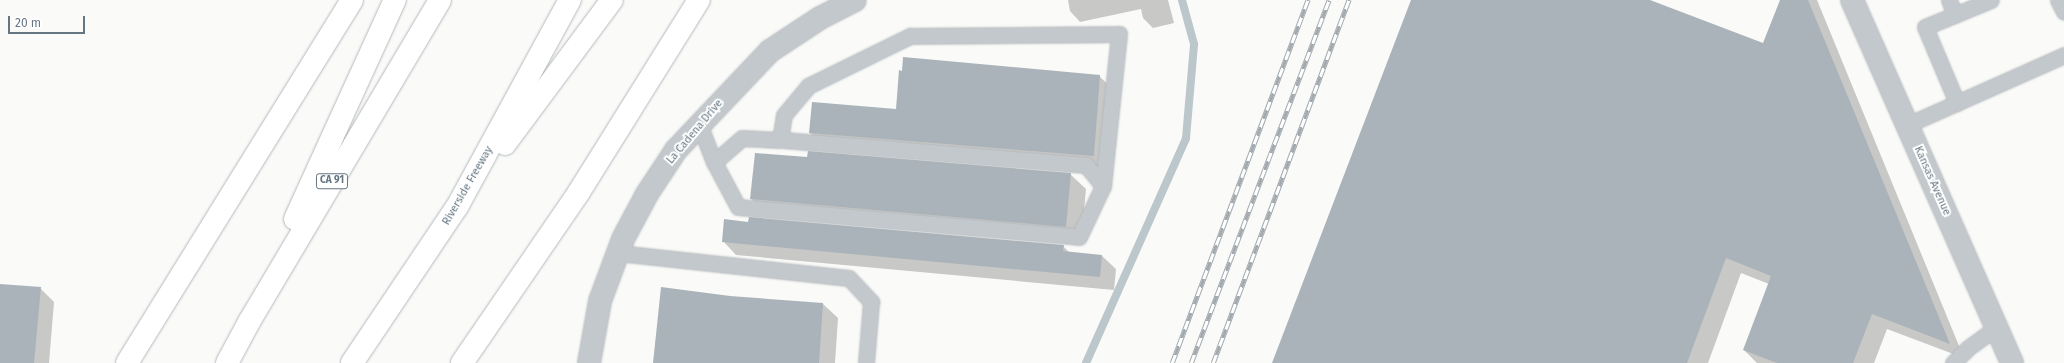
<!DOCTYPE html>
<style>
body{margin:0}
#map{position:relative;width:2064px;height:363px;overflow:hidden;background:#fafaf8;font-family:"Fira Sans",sans-serif}
div>[style]{position:absolute}
[style*='--x']{left:calc(var(--x)*1px);top:calc(var(--y)*1px);width:calc(var(--w)*1px);rotate:calc(var(--a)*1deg)}
.shadow>*{inset:0;background:#0003}
.stream>*{height:8px;margin:-4px;padding:0 4px;transform-origin:4px;border-radius:4px;background:#bbc7cb}
.building>*{inset:0;background:#aab3b9}
.roads{filter:drop-shadow(0 0 1px #b4b9bd) drop-shadow(0 0 1px #b4b9bd)}
.service>*{height:15px;margin:-7.5px;padding:0 7.5px;transform-origin:7.5px;border-radius:7.5px;background:#c3c8cc}
.tertiary>*{height:22px;margin:-11px;padding:0 11px;transform-origin:11px;border-radius:11px;background:#c3c8cc}
.motorway>*{height:22px;margin:-11px;padding:0 11px;transform-origin:11px;border-radius:11px;background:#fff}
.rail>*{height:4.5px;margin-top:-2.25px;transform-origin:0;background:repeating-linear-gradient(90deg,#fff 0 9px,#a2aab0 0 18px);box-sizing:border-box;border-block:1px solid #a2aab0}
span{translate:-50% -50%;white-space:nowrap;text-align:center;line-height:1.15;-webkit-text-stroke:4px #fff;paint-order:stroke}
.shield-label span{padding:1px 3px;background:#fff;border:1px solid;border-radius:3px;-webkit-text-stroke-width:0}
.shield-label{font-size:10px;color:#657683;font-weight:700}
.street-label{font-size:11px;color:#657683}
.scale{position:absolute;left:8px;top:16px;width:77px;height:18px;box-sizing:border-box;border:2px solid #657683;border-top:0;padding-left:5px;font-size:12px;line-height:14px;white-space:nowrap;color:#657683;-webkit-text-stroke:3px #fff;paint-order:stroke}
</style>
<div id="map">
<div class="shadow">
<i style="clip-path:polygon(1068px 0,1168px 0,1174px 23px,1153px 28px,1143px 18px,1141px 9px,1080px 22px,1070px 11px)"></i>
<i style="clip-path:polygon(1412px 0,1647px 0,1764px 44px,1781px 0,1817px 0,1964px 358px,1887px 329px,1874px 363px,1757px 363px,1744px 350px,1769px 284px,1741px 273px,1708px 363px,1273px 363px)"></i>
<i style="clip-path:polygon(1099px 76px,1113px 89px,1107px 169px,824px 147px,810px 133px,897px 110px)"></i>
<i style="clip-path:polygon(1070px 174px,1086px 189px,1081px 242px,767px 214px,751px 199px)"></i>
<i style="clip-path:polygon(749px 223px,1063px 246px,1070px 253px,1102px 256px,1116px 269px,1114px 290px,736px 255px,723px 241px)"></i>
<i style="clip-path:polygon(0 285px,40px 288px,54px 302px,49px 363px,0 363px)"></i>
<i style="clip-path:polygon(730px 297px,823px 304px,838px 318px,835px 363px,654px 363px)"></i>
</div>
<div class="stream">
<i style="--x:1086;--y:363;--w:246;--a:-66"></i>
<i style="--x:1186;--y:138;--w:94;--a:-85.1"></i>
<i style="--x:1194;--y:44;--w:46;--a:-105.3"></i>
</div>
<div class="building">
<i style="clip-path:polygon(1411px 0,1650px 0,1763px 43px,1780px 0,1808px 0,1950px 344px,1872px 314px,1853px 363px,1777px 363px,1743px 350px,1771px 276px,1726px 258px,1687px 363px,1272px 363px)"></i>
<i style="clip-path:polygon(903px 57px,1100px 75px,1094px 156px,809px 133px,812px 102px,896px 109px,899px 70px,902px 71px)"></i>
<i style="clip-path:polygon(808px 151px,1071px 173px,1066px 227px,750px 199px,755px 153px,807px 157px)"></i>
<i style="clip-path:polygon(749px 217px,1064px 245px,1063px 251px,1102px 255px,1100px 277px,722px 242px,724px 219px,748px 222px)"></i>
<i style="clip-path:polygon(0 284px,41px 287px,34px 363px,0 363px)"></i>
<i style="clip-path:polygon(661px 287px,730px 296px,823px 303px,819px 363px,653px 363px)"></i>
</div>
<div class="roads">
<div class="service">
<i style="--x:1949;--y:0;--w:16;--a:68"></i>
<i style="--x:2058;--y:0;--w:13;--a:63"></i>
<i style="--x:1957;--y:103;--w:82;--a:-112.8"></i>
<i style="--x:1925;--y:27;--w:71;--a:-22.2"></i>
<i style="--x:1907;--y:125;--w:172;--a:-24"></i>
<i style="--x:700;--y:126;--w:39;--a:69"></i>
<i style="--x:714;--y:162;--w:51;--a:61.9"></i>
<i style="--x:738;--y:207;--w:342;--a:5"></i>
<i style="--x:1079;--y:237;--w:56;--a:-64.8"></i>
<i style="--x:1103;--y:186;--w:27;--a:-129"></i>
<i style="--x:1086;--y:165;--w:307;--a:-175.3"></i>
<i style="--x:780;--y:140;--w:38;--a:-177"></i>
<i style="--x:742;--y:138;--w:37;--a:139"></i>
<i style="--x:780;--y:140;--w:25;--a:-81"></i>
<i style="--x:784;--y:115;--w:38;--a:-50"></i>
<i style="--x:808;--y:86;--w:114;--a:-26.1"></i>
<i style="--x:910;--y:36;--w:209;--a:-0.5"></i>
<i style="--x:1119;--y:34;--w:153;--a:96"></i>
<i style="--x:618;--y:253;--w:232;--a:6.2"></i>
<i style="--x:849;--y:278;--w:33;--a:47"></i>
<i style="--x:871;--y:302;--w:61;--a:94.7"></i>
<i style="--x:1953;--y:363;--w:21;--a:-45"></i>
<i style="--x:1968;--y:348;--w:34;--a:-36"></i>
</div>
<div class="tertiary">
<i style="--x:1852;--y:0;--w:397;--a:66.2"></i>
<i style="--x:589;--y:363;--w:63;--a:-79.9"></i>
<i style="--x:600;--y:301;--w:66;--a:-69.6"></i>
<i style="--x:623;--y:239;--w:51;--a:-61.9"></i>
<i style="--x:647;--y:194;--w:53;--a:-56.6"></i>
<i style="--x:676;--y:150;--w:137;--a:-46.5"></i>
<i style="--x:770;--y:51;--w:60;--a:-33.4"></i>
<i style="--x:820;--y:18;--w:39;--a:-27"></i>
</div>
<div class="motorway">
<i style="--x:505;--y:144;--w:179;--a:-53.4"></i>
<i style="--x:295;--y:219;--w:241;--a:-65.5"></i>
<i style="--x:127;--y:363;--w:427;--a:-58.2"></i>
<i style="--x:227;--y:363;--w:47;--a:-61.8"></i>
<i style="--x:249;--y:322;--w:374;--a:-59.3"></i>
<i style="--x:352;--y:363;--w:188;--a:-56.1"></i>
<i style="--x:457;--y:207;--w:236;--a:-61.4"></i>
<i style="--x:462;--y:363;--w:207;--a:-55.6"></i>
<i style="--x:579;--y:192;--w:226;--a:-58"></i>
</div>
</div>
<div class="rail">
<i style="--x:1172;--y:363;--w:388;--a:-69.5"></i>
<i style="--x:1191;--y:363;--w:388;--a:-69.2"></i>
<i style="--x:1213;--y:363;--w:388;--a:-69.5"></i>
</div>
<div class="shield-label">
<span style="left:332px;top:181px">CA 91</span>
</div>
<div class="street-label">
<span style="left:695px;top:132px;rotate:-50deg">La Cadena Drive</span>
<span style="left:1932px;top:181px;rotate:66deg">Kansas Avenue</span>
<span style="left:468px;top:186px;rotate:-60deg">Riverside Freeway</span>
</div>
<div class="scale">20 m</div>
</div>
